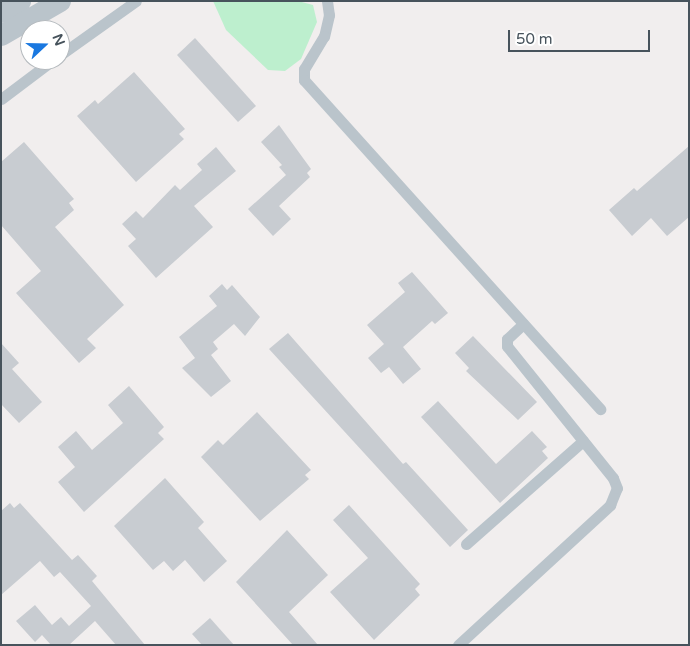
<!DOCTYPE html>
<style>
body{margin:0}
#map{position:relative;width:690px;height:646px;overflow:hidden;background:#f1eeee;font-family:"Varela Round",sans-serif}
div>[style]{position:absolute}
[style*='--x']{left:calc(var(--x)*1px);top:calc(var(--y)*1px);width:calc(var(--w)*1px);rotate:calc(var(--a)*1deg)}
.green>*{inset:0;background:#bdefce}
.building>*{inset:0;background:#c8ccd1}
.lane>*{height:11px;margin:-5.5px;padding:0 5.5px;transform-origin:5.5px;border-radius:5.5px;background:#bac4cb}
.street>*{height:21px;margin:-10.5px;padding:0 10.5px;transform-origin:10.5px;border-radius:10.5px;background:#bac4cb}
span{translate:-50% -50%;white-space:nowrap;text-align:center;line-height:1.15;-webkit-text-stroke:4px #fff;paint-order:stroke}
.frame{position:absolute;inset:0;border:2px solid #47535c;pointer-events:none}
.north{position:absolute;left:20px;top:20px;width:50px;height:50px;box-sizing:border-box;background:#fff;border:1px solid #b5babe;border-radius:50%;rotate:69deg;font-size:14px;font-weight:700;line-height:20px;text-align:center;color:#47535c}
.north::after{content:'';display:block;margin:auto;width:18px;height:22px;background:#1a78e0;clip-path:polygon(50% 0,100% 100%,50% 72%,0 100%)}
.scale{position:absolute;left:508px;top:30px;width:142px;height:22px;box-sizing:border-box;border:2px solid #47535c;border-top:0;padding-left:6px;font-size:15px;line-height:18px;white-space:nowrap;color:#47535c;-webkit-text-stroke:4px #fff;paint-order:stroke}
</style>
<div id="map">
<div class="green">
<i style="clip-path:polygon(213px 1px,298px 1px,313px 5px,317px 22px,301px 59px,285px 71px,268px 70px,226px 30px)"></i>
</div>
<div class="building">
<i style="clip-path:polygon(195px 38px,256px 106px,238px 122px,177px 55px)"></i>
<i style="clip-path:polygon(134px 72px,185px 129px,179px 134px,184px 139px,136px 182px,77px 116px,95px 100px,98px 104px)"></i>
<i style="clip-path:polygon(279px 125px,311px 169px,307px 173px,310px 177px,279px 206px,291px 219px,273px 236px,248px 209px,286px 175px,279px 167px,282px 165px,261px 142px)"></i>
<i style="clip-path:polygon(24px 142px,74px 199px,69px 203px,74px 210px,55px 227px,124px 305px,87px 339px,96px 348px,79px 363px,16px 293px,41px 271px,1px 225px,1px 162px)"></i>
<i style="clip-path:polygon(689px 146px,689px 217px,667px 236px,651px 218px,632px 236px,609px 210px,634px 188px,637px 191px)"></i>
<i style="clip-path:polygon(216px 147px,236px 171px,194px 206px,213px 227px,156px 278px,128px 246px,136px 239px,122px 224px,136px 211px,143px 218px,175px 185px,180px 190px,202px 170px,197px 164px)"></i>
<i style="clip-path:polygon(412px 272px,448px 313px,435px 324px,432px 321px,403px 347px,421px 369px,403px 384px,389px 367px,381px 373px,368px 358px,384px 344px,367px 325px,405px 292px,398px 283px)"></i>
<i style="clip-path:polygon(222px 284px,227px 290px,232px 285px,260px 317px,245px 336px,234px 324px,213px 342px,218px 349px,211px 355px,231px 381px,211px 397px,182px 368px,195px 358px,179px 337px,217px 306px,209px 296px)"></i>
<i style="clip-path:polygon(288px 333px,403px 464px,406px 462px,468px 530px,450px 547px,269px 349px)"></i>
<i style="clip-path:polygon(473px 336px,537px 402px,518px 420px,466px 371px,469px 368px,455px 353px)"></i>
<i style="clip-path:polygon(1px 343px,19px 363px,12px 369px,42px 402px,19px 423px,1px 404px)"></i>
<i style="clip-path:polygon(129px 386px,164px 427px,158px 433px,164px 439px,84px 512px,58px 482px,75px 467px,58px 447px,76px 431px,92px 450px,123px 423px,108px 405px)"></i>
<i style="clip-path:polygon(438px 401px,496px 464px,532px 431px,547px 447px,542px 451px,548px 458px,500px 503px,421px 417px)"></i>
<i style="clip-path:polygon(257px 412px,311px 470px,305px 475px,309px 479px,260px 521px,201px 457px,218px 440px,223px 445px)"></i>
<i style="clip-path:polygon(165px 478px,204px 522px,198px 528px,227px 561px,204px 582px,185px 560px,173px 571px,164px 561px,153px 570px,114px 526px)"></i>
<i style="clip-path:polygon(10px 503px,14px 508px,20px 503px,72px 560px,78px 555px,97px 576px,92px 581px,145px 645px,116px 645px,95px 621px,69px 645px,51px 645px,42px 635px,35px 642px,16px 621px,35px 605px,52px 625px,61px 617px,69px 626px,91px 606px,60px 572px,54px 577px,40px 561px,1px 595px,1px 511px)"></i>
<i style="clip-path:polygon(349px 505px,420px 584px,415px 589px,420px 595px,374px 640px,330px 592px,368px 558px,333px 520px)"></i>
<i style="clip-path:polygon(287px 530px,328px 575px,289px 612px,318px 645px,293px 645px,236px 582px)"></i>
<i style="clip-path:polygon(210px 618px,234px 645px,202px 645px,192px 634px)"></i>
</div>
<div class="lane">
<i style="--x:327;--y:1;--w:14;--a:82"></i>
<i style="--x:329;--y:15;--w:22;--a:103"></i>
<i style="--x:324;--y:36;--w:39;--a:121"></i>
<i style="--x:304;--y:69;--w:11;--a:90"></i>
<i style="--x:304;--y:80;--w:443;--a:48"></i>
<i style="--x:60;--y:55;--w:93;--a:-35.4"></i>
<i style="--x:1;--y:99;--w:65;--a:-36.9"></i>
<i style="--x:466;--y:544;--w:156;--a:-41.4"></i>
<i style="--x:458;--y:645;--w:207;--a:-42.6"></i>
<i style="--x:610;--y:505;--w:18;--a:-68"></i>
<i style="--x:617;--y:488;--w:11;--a:-112"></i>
<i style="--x:613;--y:478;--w:169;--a:-128.8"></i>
<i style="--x:507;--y:346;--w:7;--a:-90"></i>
<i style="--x:507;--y:339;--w:22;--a:-43"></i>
</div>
<div class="street">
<i style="--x:1;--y:12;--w:22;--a:-30"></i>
<i style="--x:1;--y:35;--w:68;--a:-30"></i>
</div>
<div class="frame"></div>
<div class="north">N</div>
<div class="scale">50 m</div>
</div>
